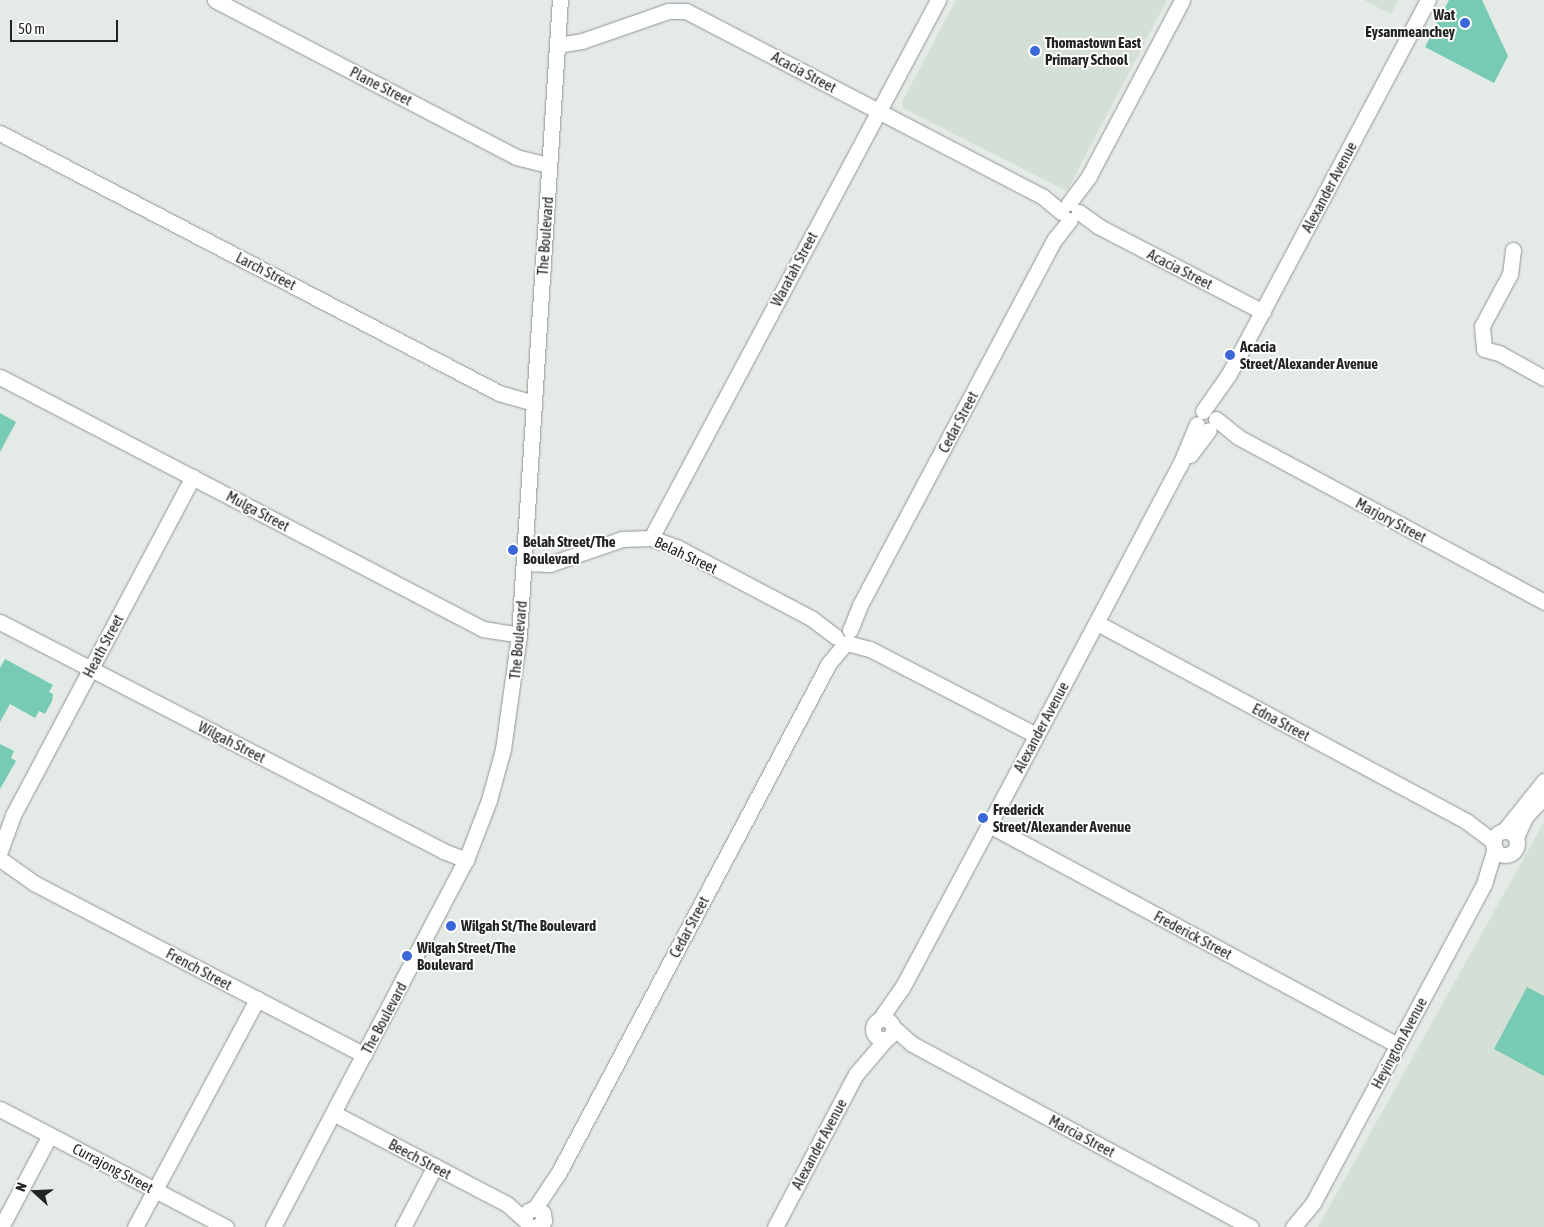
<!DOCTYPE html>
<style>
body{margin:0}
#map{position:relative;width:1544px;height:1227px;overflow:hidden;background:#e4eae5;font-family:"Asap Condensed",sans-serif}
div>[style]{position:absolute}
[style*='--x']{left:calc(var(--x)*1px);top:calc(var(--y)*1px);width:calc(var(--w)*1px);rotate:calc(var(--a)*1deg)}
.built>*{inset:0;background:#d4e0d6}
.building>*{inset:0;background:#77cab4}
.roads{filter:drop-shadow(0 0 1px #909691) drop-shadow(0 0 1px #909691)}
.minor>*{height:15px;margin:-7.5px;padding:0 7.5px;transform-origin:7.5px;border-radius:7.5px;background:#fff}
.minor>.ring{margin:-7.5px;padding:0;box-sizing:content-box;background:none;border:15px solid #fff;border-radius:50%}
.dots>*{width:14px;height:14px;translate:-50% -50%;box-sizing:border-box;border:2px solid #fff;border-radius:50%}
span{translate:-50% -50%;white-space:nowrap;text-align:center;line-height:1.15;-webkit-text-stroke:4px #fff;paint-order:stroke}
.poi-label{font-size:15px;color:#222422;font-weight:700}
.right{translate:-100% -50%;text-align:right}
.left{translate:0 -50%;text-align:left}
.street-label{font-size:15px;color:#222422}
.north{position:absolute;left:10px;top:1167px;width:50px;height:50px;-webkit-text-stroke:4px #fff;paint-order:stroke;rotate:290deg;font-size:14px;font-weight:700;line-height:20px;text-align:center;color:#222422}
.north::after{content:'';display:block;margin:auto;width:18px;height:22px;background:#222422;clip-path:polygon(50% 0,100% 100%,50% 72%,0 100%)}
.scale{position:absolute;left:10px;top:20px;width:108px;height:22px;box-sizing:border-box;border:2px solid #222422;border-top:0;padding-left:6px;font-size:15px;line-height:18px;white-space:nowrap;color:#222422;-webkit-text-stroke:4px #fff;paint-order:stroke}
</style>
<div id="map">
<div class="built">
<i style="clip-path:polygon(956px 0,1167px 0,1067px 191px,903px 108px,902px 102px)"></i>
<i style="clip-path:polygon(1364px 0,1398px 0,1391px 14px)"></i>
<i style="clip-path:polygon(1544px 822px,1544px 1227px,1318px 1227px)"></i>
</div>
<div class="building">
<i style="clip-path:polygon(1449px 0,1482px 0,1508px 56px,1494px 83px,1425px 47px)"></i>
<i style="clip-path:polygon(0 413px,16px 422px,0 452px)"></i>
<i style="clip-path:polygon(5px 659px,53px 685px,49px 692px,53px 694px,52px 701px,45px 714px,39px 711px,35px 718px,10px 704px,0 722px,0 668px)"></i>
<i style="clip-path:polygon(0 744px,14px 751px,11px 758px,16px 761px,0 789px)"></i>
<i style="clip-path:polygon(1527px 987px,1544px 996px,1544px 1076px,1494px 1049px)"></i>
</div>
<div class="roads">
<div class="minor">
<i style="--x:215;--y:0;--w:339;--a:27.5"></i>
<i style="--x:516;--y:157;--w:34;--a:14"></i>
<i style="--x:557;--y:45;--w:25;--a:-9"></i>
<i style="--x:582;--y:41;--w:91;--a:-19.2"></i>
<i style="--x:668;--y:11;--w:18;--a:0"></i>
<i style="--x:686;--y:11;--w:401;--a:27.5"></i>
<i style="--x:1042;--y:196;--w:25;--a:40"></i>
<i style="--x:0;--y:133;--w:563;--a:27.52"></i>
<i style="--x:499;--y:393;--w:36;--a:16"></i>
<i style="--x:1069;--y:203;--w:34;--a:-53"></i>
<i style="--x:1089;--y:176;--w:199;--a:-62.1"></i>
<i style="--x:1079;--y:212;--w:24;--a:36"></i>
<i style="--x:1098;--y:226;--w:186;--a:27.5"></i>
<i style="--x:1513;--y:250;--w:24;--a:97"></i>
<i style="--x:1510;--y:274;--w:59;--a:118.3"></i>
<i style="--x:1482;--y:326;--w:23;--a:85"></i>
<i style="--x:1484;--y:349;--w:16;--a:15"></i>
<i style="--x:1499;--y:353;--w:51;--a:29.1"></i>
<i style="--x:0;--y:377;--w:545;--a:27.55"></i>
<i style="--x:483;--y:629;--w:36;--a:9"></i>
<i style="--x:1203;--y:411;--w:45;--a:-54.9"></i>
<i style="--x:1229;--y:374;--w:424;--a:-62"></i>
<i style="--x:1216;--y:419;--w:28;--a:39"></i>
<i style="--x:1238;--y:437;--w:348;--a:28.3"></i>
<i style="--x:1190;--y:455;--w:31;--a:-53"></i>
<i style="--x:651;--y:538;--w:610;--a:-61.92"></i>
<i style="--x:524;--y:563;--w:26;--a:2"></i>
<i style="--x:550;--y:564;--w:76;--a:-19.1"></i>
<i style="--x:622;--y:539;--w:29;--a:-2"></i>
<i style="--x:651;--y:538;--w:29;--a:20"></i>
<i style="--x:678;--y:548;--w:150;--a:27.8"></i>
<i style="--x:811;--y:618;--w:31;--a:37"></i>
<i style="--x:0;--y:622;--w:499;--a:27.3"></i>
<i style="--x:443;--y:851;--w:25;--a:21"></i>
<i style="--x:1097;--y:623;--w:419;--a:28.2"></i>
<i style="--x:1466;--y:821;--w:35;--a:37"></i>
<i style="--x:850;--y:630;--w:27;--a:-68"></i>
<i style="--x:860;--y:605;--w:415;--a:-62"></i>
<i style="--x:1055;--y:239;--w:24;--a:-52"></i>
<i style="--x:847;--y:643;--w:24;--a:15"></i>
<i style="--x:870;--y:649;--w:187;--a:27.4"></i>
<i style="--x:989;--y:825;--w:464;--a:28.3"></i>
<i style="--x:1504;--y:831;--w:64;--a:-51.3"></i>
<i class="ring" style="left:1493px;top:831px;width:9px;height:9px"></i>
<i style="--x:1516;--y:837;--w:23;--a:-65"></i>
<i style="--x:1526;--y:816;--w:26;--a:-47"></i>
<i style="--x:0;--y:851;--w:38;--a:-70"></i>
<i style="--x:13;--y:815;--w:383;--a:-62"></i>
<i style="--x:0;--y:859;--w:42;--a:35.2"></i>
<i style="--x:34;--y:883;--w:372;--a:27.5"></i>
<i class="ring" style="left:873px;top:1019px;width:5px;height:5px"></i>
<i style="--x:880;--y:1019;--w:38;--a:-55"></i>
<i style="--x:902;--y:988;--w:185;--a:-61.9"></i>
<i style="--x:989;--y:825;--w:408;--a:-62.1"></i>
<i style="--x:1180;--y:465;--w:44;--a:-67.5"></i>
<i style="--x:893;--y:1027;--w:25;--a:42"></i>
<i style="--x:912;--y:1044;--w:385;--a:28.4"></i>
<i style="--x:0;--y:1109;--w:255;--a:27.6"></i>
<i style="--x:333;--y:1113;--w:196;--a:27.6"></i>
<i style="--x:507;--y:1204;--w:25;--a:42"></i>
<i style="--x:535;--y:1208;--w:43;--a:-56.3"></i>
<i style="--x:559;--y:1172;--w:576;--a:-62.06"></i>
<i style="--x:829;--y:663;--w:25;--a:-50"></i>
<i style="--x:528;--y:1211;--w:8;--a:-23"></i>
<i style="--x:535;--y:1208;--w:9;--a:32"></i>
<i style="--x:543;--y:1213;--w:8;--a:83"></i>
<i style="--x:544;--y:1221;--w:10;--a:143"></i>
<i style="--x:1;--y:1227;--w:104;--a:-62"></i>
<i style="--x:135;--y:1227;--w:259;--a:-61.8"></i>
<i style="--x:273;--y:1227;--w:415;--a:-62.3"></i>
<i style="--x:466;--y:860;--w:64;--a:-69"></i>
<i style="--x:489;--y:800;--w:53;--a:-74.6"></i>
<i style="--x:503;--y:749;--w:115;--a:-82"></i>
<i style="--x:519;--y:635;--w:636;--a:-86.31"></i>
<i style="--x:403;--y:1227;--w:69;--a:-62.3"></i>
<i style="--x:775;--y:1227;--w:173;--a:-62.1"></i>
<i style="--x:856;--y:1074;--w:46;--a:-49.4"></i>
<i style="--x:1293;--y:1227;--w:31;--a:-50"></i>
<i style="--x:1313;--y:1203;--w:362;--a:-61.8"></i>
<i style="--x:1484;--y:884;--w:38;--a:-73"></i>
</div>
</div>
<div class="dots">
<i style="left:1465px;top:23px;background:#3c67d8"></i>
<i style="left:1035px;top:51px;background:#3c67d8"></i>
<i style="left:1230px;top:355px;background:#3c67d8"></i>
<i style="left:513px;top:550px;background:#3c67d8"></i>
<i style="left:983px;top:818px;background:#3c67d8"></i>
<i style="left:451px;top:926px;background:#3c67d8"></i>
<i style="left:407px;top:956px;background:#3c67d8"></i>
</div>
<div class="poi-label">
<span class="right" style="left:1455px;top:23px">Wat<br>Eysanmeanchey</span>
<span class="left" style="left:1045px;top:51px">Thomastown East<br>Primary School</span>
<span class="left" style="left:1240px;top:355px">Acacia<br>Street/Alexander Avenue</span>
<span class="left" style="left:523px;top:550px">Belah Street/The<br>Boulevard</span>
<span class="left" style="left:993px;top:818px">Frederick<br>Street/Alexander Avenue</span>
<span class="left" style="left:461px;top:926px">Wilgah St/The Boulevard</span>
<span class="left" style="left:417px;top:956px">Wilgah Street/The<br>Boulevard</span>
</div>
<div class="street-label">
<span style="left:804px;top:72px;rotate:28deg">Acacia Street</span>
<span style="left:381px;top:86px;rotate:27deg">Plane Street</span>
<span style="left:1329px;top:187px;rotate:-62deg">Alexander Avenue</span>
<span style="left:545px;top:236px;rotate:-86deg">The Boulevard</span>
<span style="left:794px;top:269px;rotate:-62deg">Waratah Street</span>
<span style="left:1180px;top:269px;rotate:27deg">Acacia Street</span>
<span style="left:266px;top:271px;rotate:27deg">Larch Street</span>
<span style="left:958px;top:422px;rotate:-62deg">Cedar Street</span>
<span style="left:258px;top:511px;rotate:28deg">Mulga Street</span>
<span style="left:1391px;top:520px;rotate:28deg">Marjory Street</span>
<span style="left:686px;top:555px;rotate:25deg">Belah Street</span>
<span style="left:518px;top:640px;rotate:-85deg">The Boulevard</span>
<span style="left:103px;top:646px;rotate:-62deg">Heath Street</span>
<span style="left:1281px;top:722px;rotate:28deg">Edna Street</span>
<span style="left:1041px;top:727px;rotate:-62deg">Alexander Avenue</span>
<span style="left:232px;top:742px;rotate:27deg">Wilgah Street</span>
<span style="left:689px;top:927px;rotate:-62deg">Cedar Street</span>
<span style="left:1193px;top:935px;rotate:28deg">Frederick Street</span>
<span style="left:199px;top:969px;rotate:28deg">French Street</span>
<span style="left:384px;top:1018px;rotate:-62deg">The Boulevard</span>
<span style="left:1399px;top:1043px;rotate:-62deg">Heyington Avenue</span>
<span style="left:1082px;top:1136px;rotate:28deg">Marcia Street</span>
<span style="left:819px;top:1144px;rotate:-62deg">Alexander Avenue</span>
<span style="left:420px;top:1159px;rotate:28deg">Beech Street</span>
<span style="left:113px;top:1168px;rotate:28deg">Currajong Street</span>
</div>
<div class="north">N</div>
<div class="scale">50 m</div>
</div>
